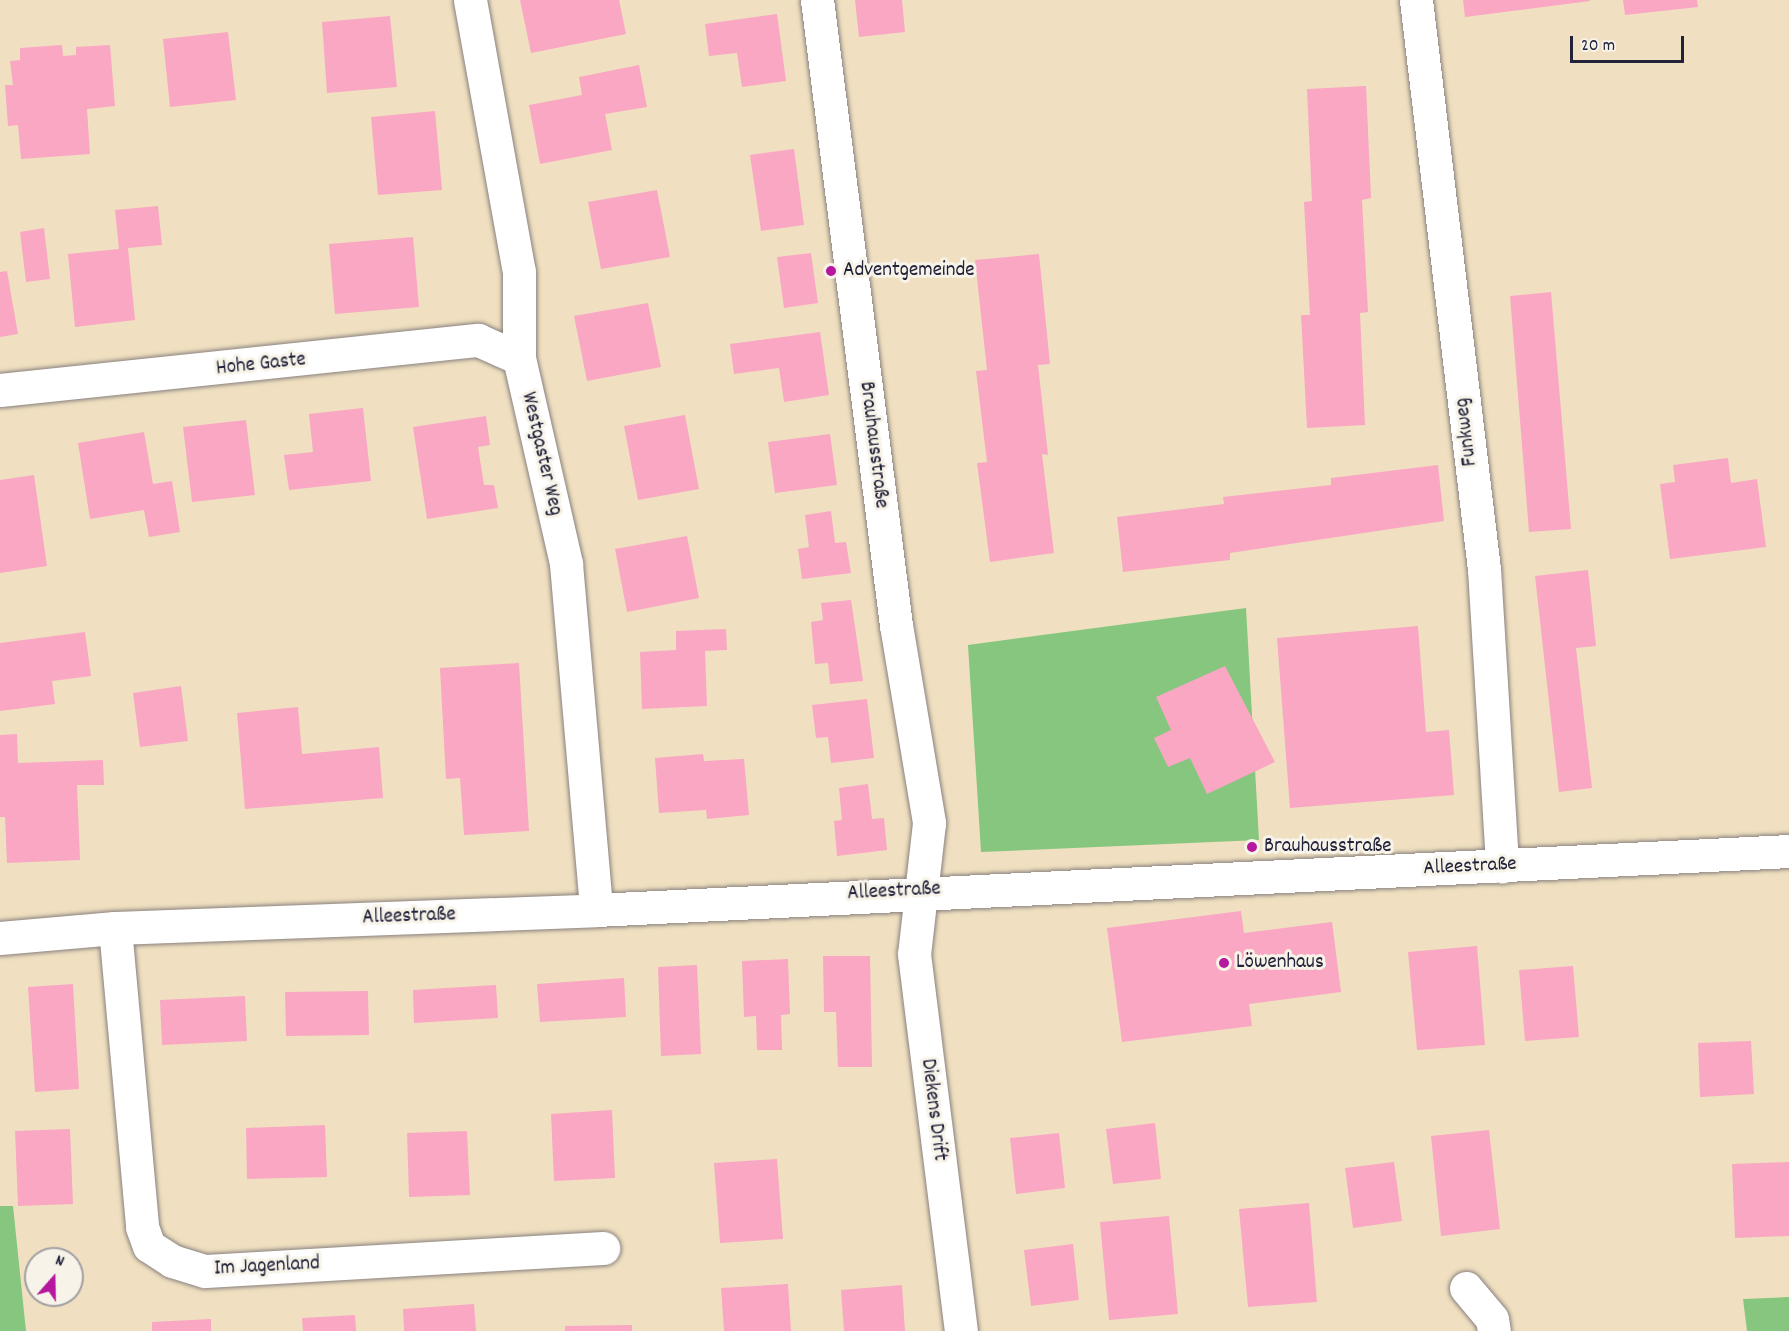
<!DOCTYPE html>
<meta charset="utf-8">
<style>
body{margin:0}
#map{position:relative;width:1789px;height:1331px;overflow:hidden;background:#f0e0c1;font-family:Dekko,sans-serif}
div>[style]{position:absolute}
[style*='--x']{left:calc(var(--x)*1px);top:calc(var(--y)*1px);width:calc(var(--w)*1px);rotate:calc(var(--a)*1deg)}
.green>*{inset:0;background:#86c67e}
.building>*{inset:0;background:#f9a7c3}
.roads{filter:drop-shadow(0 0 2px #89817e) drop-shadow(0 0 2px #89817e)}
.street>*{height:33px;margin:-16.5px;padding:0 16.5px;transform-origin:16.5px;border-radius:16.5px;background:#fff}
.secondary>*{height:33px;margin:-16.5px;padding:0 16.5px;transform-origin:16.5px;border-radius:16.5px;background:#fff}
.dots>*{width:16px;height:16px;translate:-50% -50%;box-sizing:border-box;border:3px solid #f7f3e8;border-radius:50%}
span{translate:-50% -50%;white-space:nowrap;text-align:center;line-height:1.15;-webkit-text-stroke:6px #f7f3e8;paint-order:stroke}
.poi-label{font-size:21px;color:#22223b}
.left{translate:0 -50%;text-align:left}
.street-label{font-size:21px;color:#22223b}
.north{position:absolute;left:24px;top:1247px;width:60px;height:60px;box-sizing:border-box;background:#f7f3e8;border:2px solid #a29fa3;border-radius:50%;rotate:20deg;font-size:16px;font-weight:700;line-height:24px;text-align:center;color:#22223b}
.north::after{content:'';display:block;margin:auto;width:21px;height:27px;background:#b5179e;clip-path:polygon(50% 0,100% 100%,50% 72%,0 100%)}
.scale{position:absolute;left:1570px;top:36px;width:114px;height:27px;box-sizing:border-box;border:3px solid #22223b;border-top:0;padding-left:8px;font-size:18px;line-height:21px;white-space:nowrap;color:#22223b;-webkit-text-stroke:4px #f7f3e8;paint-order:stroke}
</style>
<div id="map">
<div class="green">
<i style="clip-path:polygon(1246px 608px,1259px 840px,981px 852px,968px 645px)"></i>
<i style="clip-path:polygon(0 1206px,13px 1206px,26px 1331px,0 1331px)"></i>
<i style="clip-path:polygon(1789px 1297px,1789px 1331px,1747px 1331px,1743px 1299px)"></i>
</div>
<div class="building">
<i style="clip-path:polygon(520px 0,619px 0,626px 34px,531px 53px)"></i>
<i style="clip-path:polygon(855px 0,902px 0,905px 32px,859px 37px)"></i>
<i style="clip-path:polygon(1463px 0,1590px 0,1590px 1px,1465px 17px)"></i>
<i style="clip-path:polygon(1623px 0,1697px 0,1698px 7px,1625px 15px)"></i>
<i style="clip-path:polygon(777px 14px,786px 81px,742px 87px,737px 53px,709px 56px,705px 24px)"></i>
<i style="clip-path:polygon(390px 16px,397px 87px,327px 93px,322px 22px)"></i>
<i style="clip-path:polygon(228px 32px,236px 100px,170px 107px,163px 39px)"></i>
<i style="clip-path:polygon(62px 45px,63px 56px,76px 55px,76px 47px,110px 45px,115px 106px,87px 109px,90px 154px,21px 159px,18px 125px,8px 126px,5px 85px,13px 85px,10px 61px,20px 60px,20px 48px)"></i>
<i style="clip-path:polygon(639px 65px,647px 107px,605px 114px,612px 150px,540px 164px,529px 105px,582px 95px,579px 77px)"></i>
<i style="clip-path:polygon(1366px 86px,1371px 198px,1362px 200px,1368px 312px,1360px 313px,1365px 425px,1307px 428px,1301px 315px,1310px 315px,1304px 202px,1312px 201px,1307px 89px)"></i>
<i style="clip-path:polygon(435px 111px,442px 190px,378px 195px,371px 117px)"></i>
<i style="clip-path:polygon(794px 149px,804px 225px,761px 231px,750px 155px)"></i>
<i style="clip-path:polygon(657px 190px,670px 257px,601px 269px,588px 202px)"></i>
<i style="clip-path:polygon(158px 206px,162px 245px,128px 248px,135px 320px,75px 327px,68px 254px,119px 249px,115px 210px)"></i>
<i style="clip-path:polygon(44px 228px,50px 279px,26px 282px,20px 232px)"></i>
<i style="clip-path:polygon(413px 237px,419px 307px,335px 314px,329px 244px)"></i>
<i style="clip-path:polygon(811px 253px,818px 303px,784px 308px,777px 257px)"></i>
<i style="clip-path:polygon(1039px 254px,1050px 364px,1038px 365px,1048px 455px,1042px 454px,1054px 553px,990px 562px,977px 463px,987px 462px,976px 371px,987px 370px,975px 260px)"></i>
<i style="clip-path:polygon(7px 271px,18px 334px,0 337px,0 272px)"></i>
<i style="clip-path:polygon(1551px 292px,1571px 529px,1529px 532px,1510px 296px)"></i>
<i style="clip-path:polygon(648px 303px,661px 367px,587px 381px,574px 316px)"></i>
<i style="clip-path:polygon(820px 332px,829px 395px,784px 402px,779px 368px,734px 374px,730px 344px)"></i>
<i style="clip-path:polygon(363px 408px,371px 481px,289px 490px,284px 455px,313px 452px,309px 414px)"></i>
<i style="clip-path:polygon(685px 415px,699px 489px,638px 500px,624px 426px)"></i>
<i style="clip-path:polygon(486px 416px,490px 445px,478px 447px,484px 485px,494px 485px,498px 508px,427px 519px,413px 427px)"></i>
<i style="clip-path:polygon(246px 420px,255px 495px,192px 502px,183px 427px)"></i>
<i style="clip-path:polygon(144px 432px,153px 484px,172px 481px,180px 532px,149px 537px,144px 510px,90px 519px,78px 443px)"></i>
<i style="clip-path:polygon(830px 434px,837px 485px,775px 493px,768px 442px)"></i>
<i style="clip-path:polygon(1728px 458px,1731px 483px,1757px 479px,1766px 547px,1670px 559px,1660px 484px,1675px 482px,1673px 465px)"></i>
<i style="clip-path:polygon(1438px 465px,1444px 521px,1230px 553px,1230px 560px,1123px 572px,1117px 517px,1224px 504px,1223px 497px,1331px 485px,1331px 478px)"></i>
<i style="clip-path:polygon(34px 475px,47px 566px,0 573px,0 480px)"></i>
<i style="clip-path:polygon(831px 511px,835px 543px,846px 542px,851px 573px,802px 579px,798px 549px,809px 547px,805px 515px)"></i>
<i style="clip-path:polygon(687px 536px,699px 598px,627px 612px,615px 549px)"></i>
<i style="clip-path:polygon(1588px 570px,1596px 646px,1576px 648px,1592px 788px,1559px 792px,1535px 576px)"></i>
<i style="clip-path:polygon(851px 600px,863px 681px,830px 684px,828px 663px,815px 664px,811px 622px,823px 620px,821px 603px)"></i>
<i style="clip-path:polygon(1418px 626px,1426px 732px,1449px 730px,1454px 795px,1290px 808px,1277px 638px)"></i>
<i style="clip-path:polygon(726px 629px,727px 650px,705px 651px,707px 706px,642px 709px,640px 652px,676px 650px,676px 631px)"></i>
<i style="clip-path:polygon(85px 632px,91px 676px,52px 681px,55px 704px,0 711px,0 643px)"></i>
<i style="clip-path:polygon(519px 663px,529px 831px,464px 835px,460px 778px,446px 779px,440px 668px)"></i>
<i style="clip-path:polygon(1225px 666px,1275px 762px,1207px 794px,1190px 758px,1168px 767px,1154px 738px,1171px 730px,1156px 697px)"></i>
<i style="clip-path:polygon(181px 686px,188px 741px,140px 747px,133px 693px)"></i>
<i style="clip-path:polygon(867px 699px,874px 758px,831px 763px,828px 737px,816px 738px,812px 705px)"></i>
<i style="clip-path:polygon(298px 707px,302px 754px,379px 747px,383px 798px,245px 809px,237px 713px)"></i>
<i style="clip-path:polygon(17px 734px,18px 763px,103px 760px,104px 785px,77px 785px,80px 860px,7px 863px,5px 817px,0 817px,0 735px)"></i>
<i style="clip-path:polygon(703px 754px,704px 761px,744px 759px,749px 815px,707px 819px,706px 810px,659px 813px,655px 758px)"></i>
<i style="clip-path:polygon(868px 784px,872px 819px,884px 818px,887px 850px,837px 856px,834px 821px,842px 820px,839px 788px)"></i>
<i style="clip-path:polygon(1241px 911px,1244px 933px,1332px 922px,1341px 992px,1249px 1004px,1252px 1026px,1122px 1042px,1107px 928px)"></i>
<i style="clip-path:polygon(1477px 946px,1485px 1045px,1417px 1050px,1408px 952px)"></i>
<i style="clip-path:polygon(823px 956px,870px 956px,872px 1067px,838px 1067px,836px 1012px,824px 1012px)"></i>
<i style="clip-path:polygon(788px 959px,790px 1014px,781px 1015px,782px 1050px,757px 1050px,756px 1016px,744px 1017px,742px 961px)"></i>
<i style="clip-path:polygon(697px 965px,701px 1054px,661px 1056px,658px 967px)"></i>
<i style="clip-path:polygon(1573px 966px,1579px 1037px,1525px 1041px,1519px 970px)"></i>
<i style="clip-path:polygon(624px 978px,626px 1017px,540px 1022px,537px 984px)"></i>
<i style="clip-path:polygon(73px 984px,79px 1089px,35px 1092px,28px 987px)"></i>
<i style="clip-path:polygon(496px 985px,498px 1018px,414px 1023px,413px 990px)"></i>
<i style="clip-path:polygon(368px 991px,369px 1035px,286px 1036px,285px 992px)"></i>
<i style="clip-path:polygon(245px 996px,247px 1041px,162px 1045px,160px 1000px)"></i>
<i style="clip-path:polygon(1751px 1041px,1754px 1094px,1700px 1097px,1698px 1043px)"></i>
<i style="clip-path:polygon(612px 1110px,615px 1178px,554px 1181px,551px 1114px)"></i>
<i style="clip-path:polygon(1155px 1123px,1161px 1179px,1113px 1184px,1106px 1129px)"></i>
<i style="clip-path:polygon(325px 1125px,327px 1177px,247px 1179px,246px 1128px)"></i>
<i style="clip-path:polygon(70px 1129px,73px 1204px,18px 1206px,15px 1131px)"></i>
<i style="clip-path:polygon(1489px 1130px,1500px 1229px,1441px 1236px,1431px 1136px)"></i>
<i style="clip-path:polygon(467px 1131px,470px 1195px,409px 1197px,407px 1133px)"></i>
<i style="clip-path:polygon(1059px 1133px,1065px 1188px,1016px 1194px,1010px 1138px)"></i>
<i style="clip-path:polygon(777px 1159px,783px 1239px,720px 1243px,714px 1163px)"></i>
<i style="clip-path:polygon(1394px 1162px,1402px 1221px,1353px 1228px,1345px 1168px)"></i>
<i style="clip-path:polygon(1789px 1162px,1789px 1236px,1735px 1238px,1732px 1164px)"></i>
<i style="clip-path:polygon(1309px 1203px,1317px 1302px,1248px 1307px,1239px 1209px)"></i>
<i style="clip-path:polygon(1169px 1216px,1178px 1314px,1109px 1320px,1100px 1222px)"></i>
<i style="clip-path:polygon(1073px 1244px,1079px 1300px,1031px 1306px,1024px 1250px)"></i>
<i style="clip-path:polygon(788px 1284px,791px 1331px,724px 1331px,721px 1288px)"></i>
<i style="clip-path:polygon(902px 1285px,905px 1331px,844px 1331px,841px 1290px)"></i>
<i style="clip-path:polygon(474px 1304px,476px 1331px,404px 1331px,403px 1309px)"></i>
<i style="clip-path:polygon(355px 1315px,356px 1331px,303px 1331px,302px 1318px)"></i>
<i style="clip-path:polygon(211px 1319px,211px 1331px,152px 1331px,152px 1322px)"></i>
<i style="clip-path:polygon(632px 1325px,632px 1331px,565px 1331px,565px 1326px)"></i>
</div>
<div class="roads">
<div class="street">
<i style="--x:470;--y:0;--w:275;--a:79.8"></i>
<i style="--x:519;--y:271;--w:87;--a:90"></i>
<i style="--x:519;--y:358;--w:211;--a:77.1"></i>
<i style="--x:566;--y:564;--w:347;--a:85"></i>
<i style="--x:817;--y:0;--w:630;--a:82.8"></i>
<i style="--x:896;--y:625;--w:201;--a:80.5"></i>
<i style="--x:929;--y:823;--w:132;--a:96.5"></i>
<i style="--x:914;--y:954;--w:380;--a:82.9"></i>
<i style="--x:1416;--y:0;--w:573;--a:83.19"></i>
<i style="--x:1484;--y:569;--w:298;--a:86.5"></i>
<i style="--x:0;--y:390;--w:481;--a:-6"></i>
<i style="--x:478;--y:340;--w:45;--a:23.7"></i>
<i style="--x:115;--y:928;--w:300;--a:84.8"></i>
<i style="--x:142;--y:1227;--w:20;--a:70"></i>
<i style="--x:149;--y:1246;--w:27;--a:33"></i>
<i style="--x:172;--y:1261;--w:34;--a:17"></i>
<i style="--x:205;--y:1271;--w:399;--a:-3.3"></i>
<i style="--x:1466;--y:1288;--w:40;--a:50"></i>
<i style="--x:1492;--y:1319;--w:12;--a:81"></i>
</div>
<div class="secondary">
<i style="--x:0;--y:938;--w:115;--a:-5"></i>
<i style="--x:115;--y:928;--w:481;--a:-2.1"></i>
<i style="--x:596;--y:910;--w:1194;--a:-2.83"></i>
</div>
</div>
<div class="dots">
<i style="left:831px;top:271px;background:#b5179e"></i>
<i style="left:1252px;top:847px;background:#b5179e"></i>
<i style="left:1224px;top:963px;background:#b5179e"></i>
</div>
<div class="poi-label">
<span class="left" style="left:843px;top:271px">Adventgemeinde</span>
<span class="left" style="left:1264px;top:847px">Brauhausstraße</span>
<span class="left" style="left:1236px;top:963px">Löwenhaus</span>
</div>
<div class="street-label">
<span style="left:261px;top:365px;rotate:-6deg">Hohe Gaste</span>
<span style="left:1467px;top:432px;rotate:-97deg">Funkweg</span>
<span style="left:873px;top:445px;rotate:83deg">Brauhausstraße</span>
<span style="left:541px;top:454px;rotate:77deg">Westgaster Weg</span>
<span style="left:1470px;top:867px;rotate:-3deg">Alleestraße</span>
<span style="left:894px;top:892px;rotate:-3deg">Alleestraße</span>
<span style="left:409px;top:917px;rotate:-2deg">Alleestraße</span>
<span style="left:933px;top:1110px;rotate:83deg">Diekens Drift</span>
<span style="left:267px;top:1267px;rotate:-3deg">Im Jagenland</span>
</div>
<div class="north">N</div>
<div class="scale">20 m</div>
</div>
